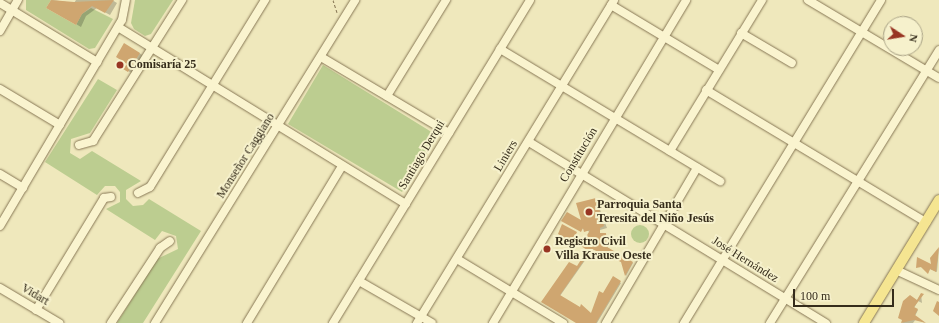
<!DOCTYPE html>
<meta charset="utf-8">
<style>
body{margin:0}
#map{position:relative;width:939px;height:323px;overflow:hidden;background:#efe8bc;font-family:Georgia,serif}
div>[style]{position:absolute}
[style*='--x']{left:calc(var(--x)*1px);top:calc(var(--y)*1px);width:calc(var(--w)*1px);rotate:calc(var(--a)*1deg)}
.green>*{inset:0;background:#bccd90}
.round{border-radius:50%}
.shadow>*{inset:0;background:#0003}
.building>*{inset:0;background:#cfa670}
.path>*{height:1px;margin-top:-0.5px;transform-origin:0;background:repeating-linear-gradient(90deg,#877755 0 3px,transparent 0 5px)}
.roads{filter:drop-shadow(0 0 1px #877755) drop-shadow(0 0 1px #877755)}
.minor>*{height:8px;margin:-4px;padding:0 4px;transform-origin:4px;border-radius:4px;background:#faf4cf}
.major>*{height:10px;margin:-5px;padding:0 5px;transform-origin:5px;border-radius:5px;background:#f5e591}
.dots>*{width:11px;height:11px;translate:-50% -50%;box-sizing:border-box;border:2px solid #f6f1cc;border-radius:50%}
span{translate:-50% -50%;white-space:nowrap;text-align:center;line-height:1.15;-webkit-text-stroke:4px #f6f1cc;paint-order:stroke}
.poi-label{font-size:12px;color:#352c1b;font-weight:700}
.left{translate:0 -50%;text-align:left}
.street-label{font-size:12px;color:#352c1b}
.north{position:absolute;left:883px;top:16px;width:40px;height:40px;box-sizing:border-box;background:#f6f1cc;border:1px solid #a9a285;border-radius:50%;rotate:102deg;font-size:11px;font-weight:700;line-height:16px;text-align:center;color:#352c1b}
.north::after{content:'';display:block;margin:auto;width:14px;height:18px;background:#983523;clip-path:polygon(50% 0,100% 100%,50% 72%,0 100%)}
.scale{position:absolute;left:793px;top:289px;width:101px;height:18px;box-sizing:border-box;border:2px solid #352c1b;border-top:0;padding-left:5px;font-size:12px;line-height:14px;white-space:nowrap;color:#352c1b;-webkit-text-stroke:3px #f6f1cc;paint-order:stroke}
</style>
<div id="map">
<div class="green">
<i style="clip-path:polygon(26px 0,51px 0,46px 8px,76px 25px,82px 14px,91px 8px,113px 19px,95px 48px,89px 49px,26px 10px)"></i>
<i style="clip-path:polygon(135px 0,173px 0,151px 34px,145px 36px,134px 29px,131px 23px)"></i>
<i style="clip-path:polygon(323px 65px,438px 136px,402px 192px,288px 124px)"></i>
<i style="clip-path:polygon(98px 79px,117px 90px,90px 133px,71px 139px,70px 153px,80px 159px,92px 151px,141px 181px,126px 190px,126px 199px,133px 206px,143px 205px,149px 199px,201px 231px,143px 323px,117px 323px,157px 259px,178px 249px,176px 236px,162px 231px,155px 240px,106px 209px,120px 202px,120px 192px,115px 186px,105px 186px,97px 195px,45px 162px)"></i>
<i class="round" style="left:631px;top:225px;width:18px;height:18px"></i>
</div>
<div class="shadow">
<i style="clip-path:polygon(52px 0,74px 3px,76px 0,112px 0,117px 3px,110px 15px,97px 8px,86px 16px,81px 27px,47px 7px)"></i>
<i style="clip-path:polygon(124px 44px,144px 56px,133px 74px,125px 69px,128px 64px)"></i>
<i style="clip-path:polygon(596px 199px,607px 228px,600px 230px,600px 234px,606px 235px,608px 248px,633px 263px,626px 276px,622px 262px,593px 249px,560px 296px,591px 314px,613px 278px,621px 283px,597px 323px,582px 323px,542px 301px,577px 268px,588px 249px,590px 232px,563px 220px,582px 222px,578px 204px)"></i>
<i style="clip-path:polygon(939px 248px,937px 272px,930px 269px,928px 273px,922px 267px,917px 268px,933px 265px,931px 258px)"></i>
<i style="clip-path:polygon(921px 294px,922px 303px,918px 301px,914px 308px,918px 310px,915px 316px,925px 323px,916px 319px,913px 323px,902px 323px)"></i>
</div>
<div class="building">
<i style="clip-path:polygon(51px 0,74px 2px,114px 0,105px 13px,92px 6px,82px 14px,76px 25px,46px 8px)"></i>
<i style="clip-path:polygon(124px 43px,140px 53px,128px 72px,123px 69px,127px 64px,116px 57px)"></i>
<i style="clip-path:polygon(596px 198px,604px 226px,600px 228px,600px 233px,606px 233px,607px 247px,633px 262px,625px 276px,621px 262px,592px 249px,560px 295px,580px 307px,581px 304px,591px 313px,599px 291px,603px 293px,613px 276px,621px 281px,596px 323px,576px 323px,541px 302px,569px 262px,577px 266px,587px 250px,581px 246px,590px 230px,584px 232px,583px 228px,581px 232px,561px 221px,567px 212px,581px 220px,576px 203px)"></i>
<i style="clip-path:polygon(562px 224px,577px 232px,572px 242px,558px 234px)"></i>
<i style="clip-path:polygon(939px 247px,936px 272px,930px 269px,928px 274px,921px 267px,916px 268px,917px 257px,931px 264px,930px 258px)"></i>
<i style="clip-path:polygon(921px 293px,924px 294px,914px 307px,918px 309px,915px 315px,926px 323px,914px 320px,901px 323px,902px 320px,898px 318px,903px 301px,910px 295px,917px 300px)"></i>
<i style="clip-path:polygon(937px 301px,939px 302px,939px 316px,933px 311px)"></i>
</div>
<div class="path">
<i style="--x:333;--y:0;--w:13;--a:72"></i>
</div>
<div class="roads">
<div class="minor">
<i style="--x:808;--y:0;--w:152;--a:30.8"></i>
<i style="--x:0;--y:3;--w:114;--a:31.3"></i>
<i style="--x:611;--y:5;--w:126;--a:31"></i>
<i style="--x:118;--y:27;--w:338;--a:31.6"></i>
<i style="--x:0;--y:31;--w:36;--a:-60"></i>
<i style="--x:741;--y:33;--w:59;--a:30.5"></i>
<i style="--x:500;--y:49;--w:257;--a:31"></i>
<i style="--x:321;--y:57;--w:149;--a:30.7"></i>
<i style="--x:0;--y:89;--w:70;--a:31"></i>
<i style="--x:706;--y:90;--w:257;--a:31"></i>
<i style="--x:387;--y:96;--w:113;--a:-58.4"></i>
<i style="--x:529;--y:142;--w:348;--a:31.4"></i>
<i style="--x:79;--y:145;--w:15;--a:-16"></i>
<i style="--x:93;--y:141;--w:167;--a:-57.7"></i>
<i style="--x:670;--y:151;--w:177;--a:-58.6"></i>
<i style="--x:0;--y:174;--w:27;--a:31"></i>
<i style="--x:138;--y:193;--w:13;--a:-27"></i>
<i style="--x:150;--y:187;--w:220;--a:-58.4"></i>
<i style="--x:0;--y:226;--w:239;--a:-59.4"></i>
<i style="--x:122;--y:20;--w:20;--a:-79"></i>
<i style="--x:457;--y:259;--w:124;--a:31.1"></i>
<i style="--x:896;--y:270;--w:47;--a:24.9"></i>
<i style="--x:359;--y:281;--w:84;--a:29.9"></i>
<i style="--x:0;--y:288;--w:69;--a:30.7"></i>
<i style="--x:36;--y:310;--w:131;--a:-58.7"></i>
<i style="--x:104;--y:198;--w:7;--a:-8"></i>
<i style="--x:111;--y:323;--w:90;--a:-56.8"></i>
<i style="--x:160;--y:248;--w:12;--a:-35"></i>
<i style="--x:155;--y:323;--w:380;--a:-58.2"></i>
<i style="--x:247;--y:323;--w:184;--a:-58.8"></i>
<i style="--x:333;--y:323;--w:378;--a:-58.6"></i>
<i style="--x:417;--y:323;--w:378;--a:-58.6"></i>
<i style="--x:493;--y:323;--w:376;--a:-59.1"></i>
<i style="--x:606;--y:323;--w:180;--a:-59.6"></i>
<i style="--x:684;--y:323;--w:378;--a:-58.6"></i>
<i style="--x:770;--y:323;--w:321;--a:-58.2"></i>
</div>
<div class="major">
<i style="--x:864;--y:323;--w:144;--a:-58.6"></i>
</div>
</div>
<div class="dots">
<i style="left:120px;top:65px;background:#983523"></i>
<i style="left:589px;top:212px;background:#983523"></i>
<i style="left:547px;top:249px;background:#983523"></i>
</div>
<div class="poi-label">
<span class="left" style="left:128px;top:65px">Comisaría 25</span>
<span class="left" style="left:597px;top:212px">Parroquia Santa<br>Teresita del Niño Jesús</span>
<span class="left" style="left:555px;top:249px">Registro Civil<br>Villa Krause Oeste</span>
</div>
<div class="street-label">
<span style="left:422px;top:155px;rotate:-59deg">Santiago Derqui</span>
<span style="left:579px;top:155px;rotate:-59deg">Constitución</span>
<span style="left:246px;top:156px;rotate:-58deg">Monseñor Caggiano</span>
<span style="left:506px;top:156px;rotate:-59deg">Liniers</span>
<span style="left:745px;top:260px;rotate:32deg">José Hernández</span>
<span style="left:35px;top:295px;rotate:31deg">Vidart</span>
</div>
<div class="north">N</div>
<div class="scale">100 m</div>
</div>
